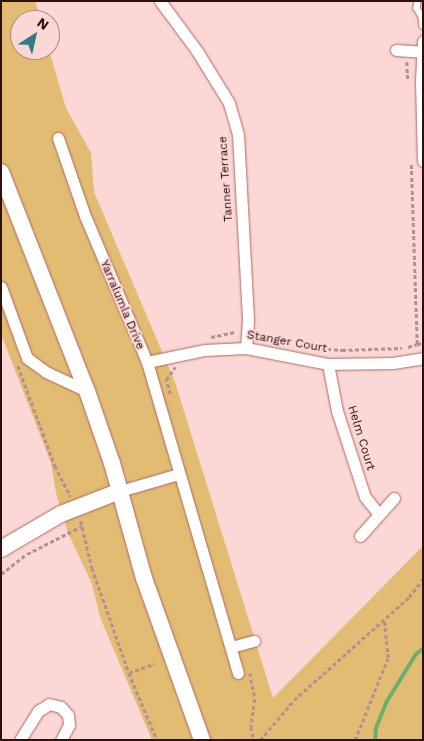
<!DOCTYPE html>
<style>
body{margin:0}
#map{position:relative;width:424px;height:741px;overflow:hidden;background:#fbd8d5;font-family:"Work Sans",sans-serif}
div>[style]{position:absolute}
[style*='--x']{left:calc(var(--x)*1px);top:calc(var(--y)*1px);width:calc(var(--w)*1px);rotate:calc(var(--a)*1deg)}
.green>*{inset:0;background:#e1bc72}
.stream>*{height:4px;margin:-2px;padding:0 2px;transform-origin:2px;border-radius:2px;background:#6eae6d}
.path>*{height:2.5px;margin-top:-1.25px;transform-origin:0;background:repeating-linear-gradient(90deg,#b2918f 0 4px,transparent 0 6.5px)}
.roads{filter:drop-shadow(0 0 1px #b46762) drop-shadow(0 0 1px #b46762)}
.lane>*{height:5.5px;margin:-2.75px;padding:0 2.75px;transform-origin:2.75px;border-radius:2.75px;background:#fff}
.street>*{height:11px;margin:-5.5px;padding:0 5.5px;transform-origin:5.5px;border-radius:5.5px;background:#fff}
.secondary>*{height:16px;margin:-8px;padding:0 8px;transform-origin:8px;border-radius:8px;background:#fff}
span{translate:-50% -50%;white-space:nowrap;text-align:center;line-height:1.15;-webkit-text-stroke:4px #fbd8d5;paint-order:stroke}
.street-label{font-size:12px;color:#2e100f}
.frame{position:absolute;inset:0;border:2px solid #2e100f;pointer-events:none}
.north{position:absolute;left:10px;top:10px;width:50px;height:50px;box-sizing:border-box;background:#fbd8d5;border:1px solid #a98886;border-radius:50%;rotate:35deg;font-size:14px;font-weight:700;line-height:20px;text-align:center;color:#2e100f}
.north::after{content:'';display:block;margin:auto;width:18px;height:22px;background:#337b82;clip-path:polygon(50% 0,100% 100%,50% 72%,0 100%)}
</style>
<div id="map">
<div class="green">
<i style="clip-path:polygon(1px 1px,35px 1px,41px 20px,20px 20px,20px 50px,49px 50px,66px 108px,91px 153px,94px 192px,175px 382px,273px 698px,423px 546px,423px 738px,420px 740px,152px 740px,100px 617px,92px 584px,68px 533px,56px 493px,51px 463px,1px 334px)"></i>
</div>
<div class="stream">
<i style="--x:375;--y:740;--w:12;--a:-85"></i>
<i style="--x:376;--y:728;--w:29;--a:-68"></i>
<i style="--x:387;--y:701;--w:55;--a:-58.3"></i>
<i style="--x:416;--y:654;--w:9;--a:-36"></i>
</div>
<div class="path">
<i style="--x:407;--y:62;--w:19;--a:87"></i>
<i style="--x:259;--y:336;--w:27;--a:13"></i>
<i style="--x:211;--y:337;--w:25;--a:-12"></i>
<i style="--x:417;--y:344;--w:6;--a:-9"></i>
<i style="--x:308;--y:347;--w:34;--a:5"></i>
<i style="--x:342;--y:350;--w:60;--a:-1.9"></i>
<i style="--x:408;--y:347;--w:9;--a:-18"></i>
<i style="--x:417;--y:344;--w:180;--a:-91.9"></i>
<i style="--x:18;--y:366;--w:107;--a:69.7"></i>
<i style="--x:55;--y:466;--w:34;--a:63"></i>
<i style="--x:170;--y:394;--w:15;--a:-106"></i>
<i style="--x:166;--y:380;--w:16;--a:-55"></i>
<i style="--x:81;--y:521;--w:48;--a:76.8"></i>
<i style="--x:92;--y:568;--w:111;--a:70.6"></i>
<i style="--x:129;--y:673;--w:73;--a:67.3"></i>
<i style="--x:1;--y:574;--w:33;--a:-38"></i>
<i style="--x:27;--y:554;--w:62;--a:-27"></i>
<i style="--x:129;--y:673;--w:27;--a:-20"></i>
<i style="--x:250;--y:673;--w:26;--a:79"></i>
<i style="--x:255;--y:699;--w:28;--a:98"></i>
<i style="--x:251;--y:727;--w:13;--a:77"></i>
<i style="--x:260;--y:740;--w:52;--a:-49.6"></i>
<i style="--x:294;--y:700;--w:154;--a:-41.8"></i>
<i style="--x:409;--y:597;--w:23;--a:-52"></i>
<i style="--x:355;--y:740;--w:88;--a:-68.1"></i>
<i style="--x:388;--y:658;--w:39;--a:-96"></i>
</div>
<div class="roads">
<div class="lane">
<i style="--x:418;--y:1;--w:7;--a:98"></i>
<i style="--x:417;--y:8;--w:10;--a:61"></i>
<i style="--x:422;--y:17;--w:9;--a:84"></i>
</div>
<div class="street">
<i style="--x:160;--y:1;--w:62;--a:53.5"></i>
<i style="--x:197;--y:51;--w:61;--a:58.4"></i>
<i style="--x:229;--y:103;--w:32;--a:74"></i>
<i style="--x:238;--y:134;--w:186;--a:86.9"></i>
<i style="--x:248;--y:320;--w:28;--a:94"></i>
<i style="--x:423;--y:41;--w:40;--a:92.9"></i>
<i style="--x:421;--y:81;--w:80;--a:88.6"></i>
<i style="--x:396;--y:50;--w:26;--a:4"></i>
<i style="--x:58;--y:138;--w:83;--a:70.9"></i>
<i style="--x:85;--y:216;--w:159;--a:67"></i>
<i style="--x:147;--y:362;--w:324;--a:73.7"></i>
<i style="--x:1;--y:287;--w:76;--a:69.9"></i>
<i style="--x:27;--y:358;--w:24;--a:36"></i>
<i style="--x:46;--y:372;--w:45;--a:24.9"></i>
<i style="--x:147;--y:362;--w:58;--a:-11.9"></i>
<i style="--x:204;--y:350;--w:42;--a:-2.7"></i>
<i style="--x:246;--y:348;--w:84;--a:11"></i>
<i style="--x:328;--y:364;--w:65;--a:-0.9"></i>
<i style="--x:393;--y:363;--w:30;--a:-9"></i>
<i style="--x:328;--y:364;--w:48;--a:79.2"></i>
<i style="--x:337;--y:411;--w:90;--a:72"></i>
<i style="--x:365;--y:497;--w:22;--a:51"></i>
<i style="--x:120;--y:491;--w:60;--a:-16.3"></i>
<i style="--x:360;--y:536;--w:51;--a:-48.2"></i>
<i style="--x:231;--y:647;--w:24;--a:-15"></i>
<i style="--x:20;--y:740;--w:34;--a:-58"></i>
<i style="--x:38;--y:711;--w:13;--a:-32"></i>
<i style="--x:49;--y:704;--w:12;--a:14"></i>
<i style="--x:61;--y:707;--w:11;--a:49"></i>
<i style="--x:68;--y:715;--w:10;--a:84"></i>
<i style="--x:69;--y:725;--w:17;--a:118"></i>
</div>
<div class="secondary">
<i style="--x:1;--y:172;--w:235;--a:68.6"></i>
<i style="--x:87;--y:391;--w:76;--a:70.9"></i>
<i style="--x:112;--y:463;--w:119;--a:74.5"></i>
<i style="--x:144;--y:578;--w:172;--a:70.3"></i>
<i style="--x:1;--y:549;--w:69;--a:-30.3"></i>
<i style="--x:61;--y:514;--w:63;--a:-21.3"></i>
</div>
</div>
<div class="street-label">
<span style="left:226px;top:179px;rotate:-94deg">Tanner Terrace</span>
<span style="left:122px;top:305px;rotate:67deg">Yarralumla Drive</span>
<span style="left:287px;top:342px;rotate:10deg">Stanger Court</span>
<span style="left:361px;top:438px;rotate:73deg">Helm Court</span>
</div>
<div class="frame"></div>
<div class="north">N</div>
</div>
